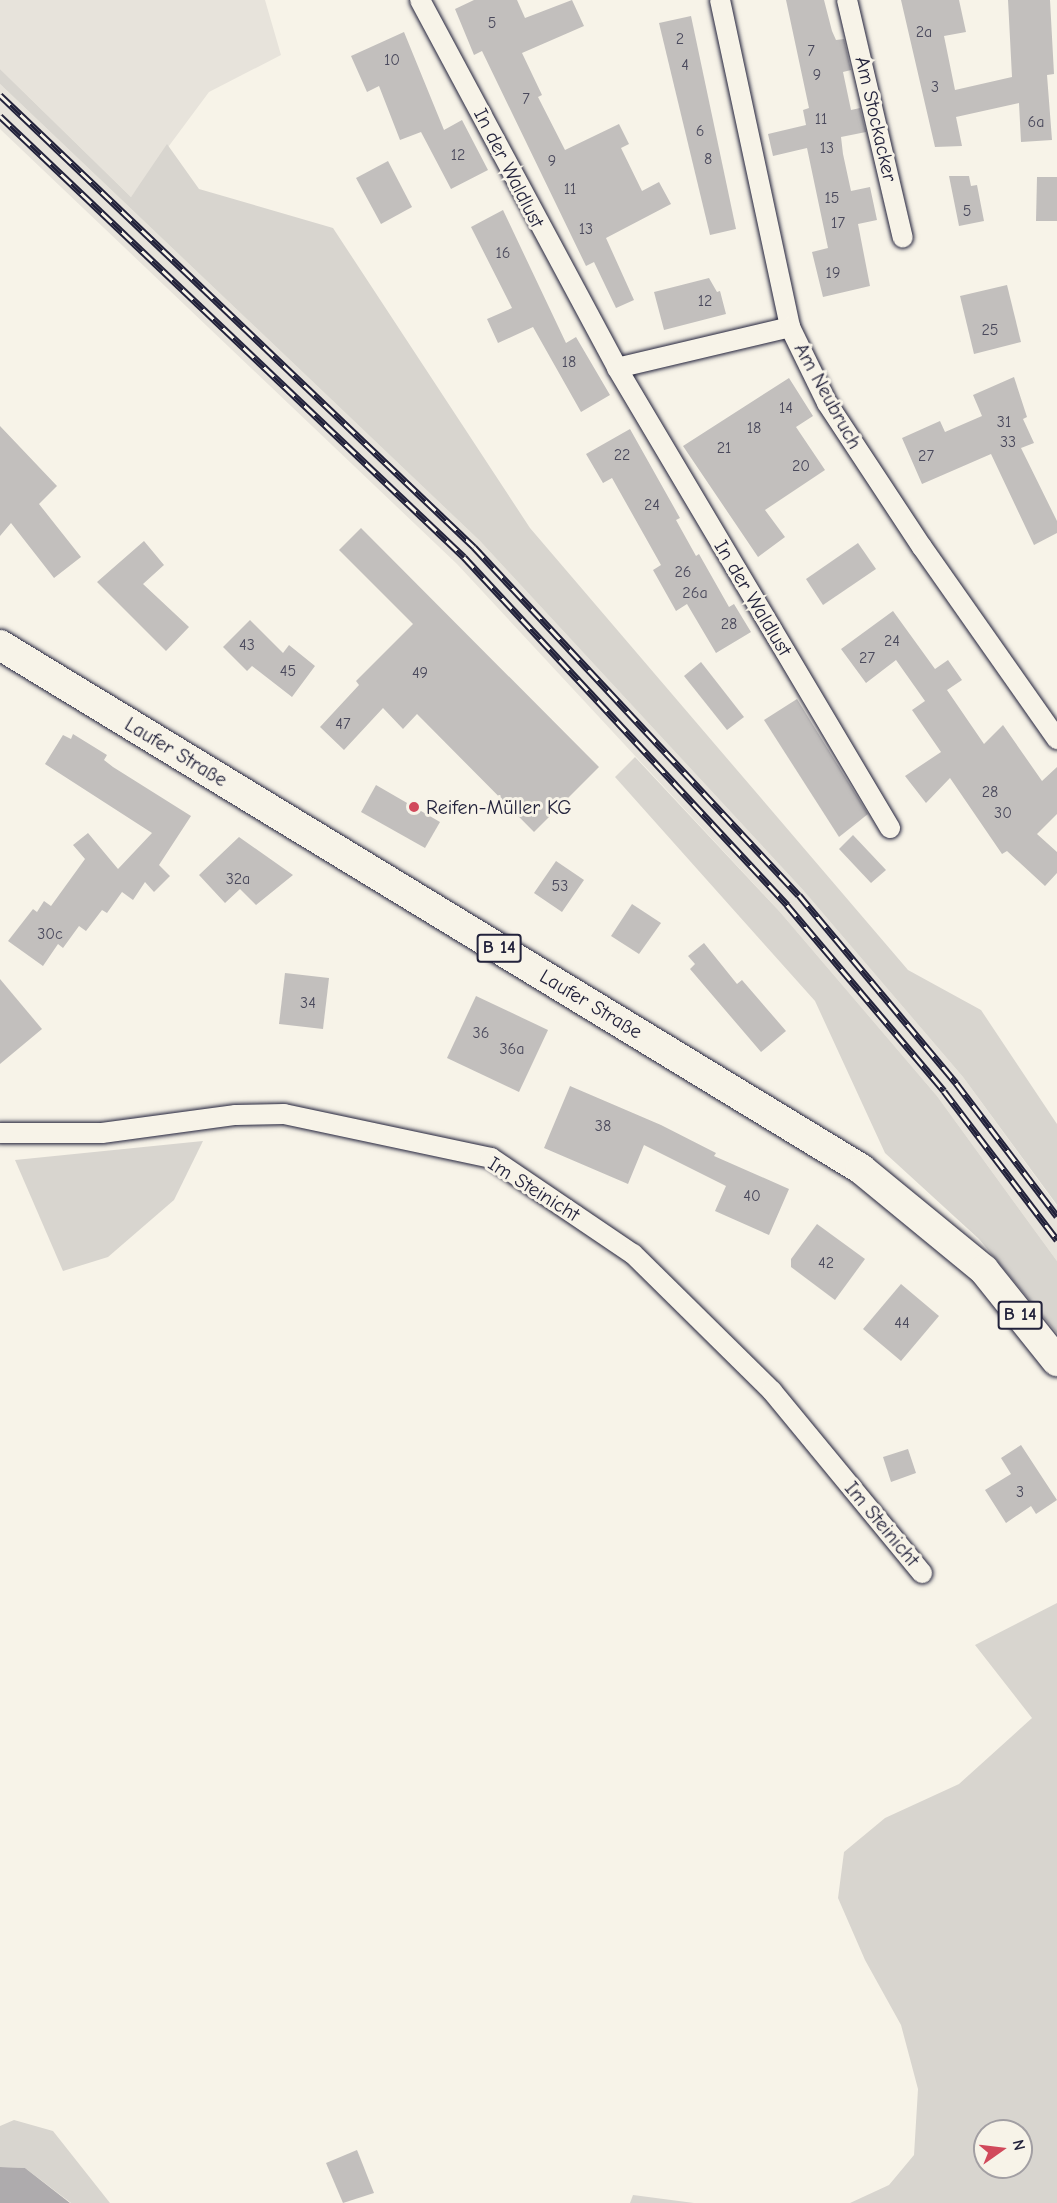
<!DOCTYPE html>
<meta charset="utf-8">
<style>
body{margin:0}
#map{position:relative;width:1057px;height:2203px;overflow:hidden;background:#f7f3e8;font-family:"Comic Neue",sans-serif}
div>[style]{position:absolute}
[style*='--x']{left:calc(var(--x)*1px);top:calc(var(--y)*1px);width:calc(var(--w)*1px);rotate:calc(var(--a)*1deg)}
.built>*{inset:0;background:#e7e3db}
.green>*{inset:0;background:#d8d5cf}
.water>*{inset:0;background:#aeabad}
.building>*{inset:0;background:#c2bfbd}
.roads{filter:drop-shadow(0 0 2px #22223b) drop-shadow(0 0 2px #22223b)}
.minor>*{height:20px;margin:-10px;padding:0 10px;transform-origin:10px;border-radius:10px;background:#f7f3e8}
.primary>*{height:30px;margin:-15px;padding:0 15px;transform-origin:15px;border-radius:15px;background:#f7f3e8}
.rail>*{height:7px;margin-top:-3.5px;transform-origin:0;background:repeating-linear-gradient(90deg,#f7f3e8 0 14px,#22223b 0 28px);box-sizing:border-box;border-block:2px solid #22223b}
.dots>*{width:16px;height:16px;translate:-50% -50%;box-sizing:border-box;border:3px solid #f7f3e8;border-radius:50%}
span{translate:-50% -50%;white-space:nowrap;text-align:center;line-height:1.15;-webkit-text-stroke:6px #f7f3e8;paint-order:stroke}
.number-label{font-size:16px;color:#4a495c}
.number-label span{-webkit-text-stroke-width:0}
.shield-label span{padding:2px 4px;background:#f7f3e8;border:2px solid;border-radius:4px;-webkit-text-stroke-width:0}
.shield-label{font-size:18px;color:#22223b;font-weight:700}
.street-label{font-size:20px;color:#22223b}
.poi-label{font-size:20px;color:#22223b}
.left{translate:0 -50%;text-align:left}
.north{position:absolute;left:973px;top:2119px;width:60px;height:60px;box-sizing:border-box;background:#f7f3e8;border:2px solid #a29fa3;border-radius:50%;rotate:76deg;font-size:16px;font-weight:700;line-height:24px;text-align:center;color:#22223b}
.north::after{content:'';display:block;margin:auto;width:21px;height:27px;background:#d1495b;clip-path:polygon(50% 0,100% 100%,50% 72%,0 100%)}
</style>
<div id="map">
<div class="built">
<i style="clip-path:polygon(0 0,265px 0,281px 55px,209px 92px,131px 197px,0 69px)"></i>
<i style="clip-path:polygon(0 84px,480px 541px,803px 890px,963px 1077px,1057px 1206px,1057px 1261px,937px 1096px,780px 912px,457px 564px,0 129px)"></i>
</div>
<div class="green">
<i style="clip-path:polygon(0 69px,131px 197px,167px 144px,199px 189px,333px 228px,530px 528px,908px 970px,981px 1010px,1057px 1124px,1057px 1205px,963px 1077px,803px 890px,480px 541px,0 84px)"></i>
<i style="clip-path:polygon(635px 757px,780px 912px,937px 1096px,1057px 1261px,1057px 1333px,979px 1239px,885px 1153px,815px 1001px,615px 777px)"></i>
<i style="clip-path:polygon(203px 1141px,174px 1200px,108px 1257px,63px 1271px,15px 1160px)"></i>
<i style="clip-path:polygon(evenodd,1057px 1603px,1057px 2203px,850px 2203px,889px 2185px,914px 2155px,918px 2089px,901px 2025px,865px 1960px,838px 1898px,844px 1852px,885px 1818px,959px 1784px,1032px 1718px,975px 1645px,1057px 1603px,985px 2131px,1021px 2131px,1021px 2167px,985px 2167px,985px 2131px)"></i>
<i style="clip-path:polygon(14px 2120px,53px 2131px,110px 2203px,71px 2203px,25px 2168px,0 2167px,0 2126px)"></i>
<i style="clip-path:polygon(633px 2195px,694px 2203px,630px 2203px)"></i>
</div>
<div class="water">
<i style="clip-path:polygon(0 2167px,25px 2168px,70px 2203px,0 2203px)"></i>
</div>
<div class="building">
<i style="clip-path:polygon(474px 0,517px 0,525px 18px,572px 0,584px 26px,522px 53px,542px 95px,538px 97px,565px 150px,619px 124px,629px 144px,621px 148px,642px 191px,659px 182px,671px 204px,606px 238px,634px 300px,616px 308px,594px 262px,586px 266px,482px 51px,474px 55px,455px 9px)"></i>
<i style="clip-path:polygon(786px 0,824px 0,832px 31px,836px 40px,844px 39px,851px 70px,843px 72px,851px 110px,860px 108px,866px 132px,841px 137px,843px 154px,851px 191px,870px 187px,877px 220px,858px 224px,870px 286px,823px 297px,812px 252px,828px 248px,807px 148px,773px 156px,768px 134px,806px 125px,803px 110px,809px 108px)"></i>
<i style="clip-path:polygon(901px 0,959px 0,966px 32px,944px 36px,955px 90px,1012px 77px,1008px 0,1050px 0,1054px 74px,1047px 75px,1052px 140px,1021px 142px,1019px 103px,956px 117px,962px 146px,935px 147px)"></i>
<i style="clip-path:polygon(691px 16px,736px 229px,710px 235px,659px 23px)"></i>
<i style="clip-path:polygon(404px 32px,444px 130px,462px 120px,488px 170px,451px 189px,421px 132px,400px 140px,379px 86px,367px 92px,351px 56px)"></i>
<i style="clip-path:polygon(388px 161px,412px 207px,381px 224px,356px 178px)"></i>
<i style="clip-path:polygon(949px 176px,969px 176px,971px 186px,977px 185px,984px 221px,959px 226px)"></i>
<i style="clip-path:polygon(1037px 177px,1057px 177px,1057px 221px,1036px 221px)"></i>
<i style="clip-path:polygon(503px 210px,566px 343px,576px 337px,610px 395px,581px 412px,533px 327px,498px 343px,487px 319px,512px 308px,471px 227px)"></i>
<i style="clip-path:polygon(709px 278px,717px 292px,720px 291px,726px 314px,664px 330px,654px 292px)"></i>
<i style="clip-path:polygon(1007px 285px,1021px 342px,974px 354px,960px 296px)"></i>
<i style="clip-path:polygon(1014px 377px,1027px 417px,1023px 419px,1034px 443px,1021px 448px,1057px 521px,1057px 533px,1034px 545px,991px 454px,922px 484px,902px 438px,940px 421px,945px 432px,982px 416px,973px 395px)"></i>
<i style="clip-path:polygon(789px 378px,813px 416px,796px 427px,825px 470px,765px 510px,785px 537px,758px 557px,683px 446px)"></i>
<i style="clip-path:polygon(0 426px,57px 486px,39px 504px,81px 557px,54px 578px,11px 523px,0 536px)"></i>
<i style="clip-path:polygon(630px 429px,680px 518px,676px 520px,696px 556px,699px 554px,729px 607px,734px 604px,751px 632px,716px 653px,687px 604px,676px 611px,653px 570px,661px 565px,612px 478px,603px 483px,586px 454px)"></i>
<i style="clip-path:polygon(361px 528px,599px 767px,534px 832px,417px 714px,403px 729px,383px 708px,344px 750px,320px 727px,359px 685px,356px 681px,413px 624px,339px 550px)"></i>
<i style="clip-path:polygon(144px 541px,164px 565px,143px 584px,189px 627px,166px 651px,97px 582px)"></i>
<i style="clip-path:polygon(858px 543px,876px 569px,823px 605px,806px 579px)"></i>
<i style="clip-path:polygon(893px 611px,935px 669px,948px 660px,962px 680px,947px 690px,984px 744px,1003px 725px,1042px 781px,1057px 767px,1057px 814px,1037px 834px,1057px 852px,1057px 873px,1045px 886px,1007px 851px,1002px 854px,950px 778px,926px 803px,905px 776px,941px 752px,912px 710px,925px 701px,896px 660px,866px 683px,841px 649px)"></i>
<i style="clip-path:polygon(250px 620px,283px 653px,289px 645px,315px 666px,292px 697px,252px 666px,247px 671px,223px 647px)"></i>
<i style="clip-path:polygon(701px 662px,744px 717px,727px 730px,684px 676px)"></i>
<i style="clip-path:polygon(797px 699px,868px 814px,839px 837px,764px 720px)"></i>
<i style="clip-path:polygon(73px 734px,107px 755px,104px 760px,113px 767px,191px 816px,159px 865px,170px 876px,154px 892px,145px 882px,133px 900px,122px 892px,107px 913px,102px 910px,86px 931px,79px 926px,63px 948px,58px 944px,43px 966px,8px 941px,33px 909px,37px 912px,44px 901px,51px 906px,85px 859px,73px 845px,88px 833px,118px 869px,152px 833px,45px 764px,63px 735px,71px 739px)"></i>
<i style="clip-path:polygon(376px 785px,440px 822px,425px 848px,361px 812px)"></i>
<i style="clip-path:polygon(853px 835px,886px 870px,871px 883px,839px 849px)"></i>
<i style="clip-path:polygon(239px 837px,293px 875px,256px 905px,240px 889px,225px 903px,199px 875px)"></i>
<i style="clip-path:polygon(556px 861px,584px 880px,562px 912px,534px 893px)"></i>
<i style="clip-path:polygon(632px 904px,661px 923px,639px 954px,611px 936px)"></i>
<i style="clip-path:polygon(704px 943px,737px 984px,742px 980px,786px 1031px,761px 1052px,690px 969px,695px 964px,688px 956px)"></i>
<i style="clip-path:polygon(285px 973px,329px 978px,323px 1029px,279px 1024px)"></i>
<i style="clip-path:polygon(0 979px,42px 1029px,0 1064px)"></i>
<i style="clip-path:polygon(476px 996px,548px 1030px,519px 1092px,447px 1058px)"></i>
<i style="clip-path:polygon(570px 1086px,661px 1125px,716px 1153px,714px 1156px,789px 1189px,769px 1235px,715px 1211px,726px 1186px,644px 1145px,628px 1184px,544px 1148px)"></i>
<i style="clip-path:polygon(817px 1224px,865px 1259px,835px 1300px,791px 1267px,791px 1259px)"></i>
<i style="clip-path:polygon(901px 1284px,939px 1316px,901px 1361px,863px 1329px)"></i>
<i style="clip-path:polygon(1021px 1445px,1057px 1500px,1036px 1514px,1031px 1506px,1006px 1523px,985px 1490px,1011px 1474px,1001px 1458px)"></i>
<i style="clip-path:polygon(908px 1449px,916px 1473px,891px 1482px,883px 1457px)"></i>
<i style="clip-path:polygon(357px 2150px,374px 2193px,343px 2203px,326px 2163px)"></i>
</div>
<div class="roads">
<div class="minor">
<i style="--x:420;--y:0;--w:417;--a:61.8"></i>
<i style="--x:617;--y:368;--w:178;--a:-13.3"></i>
<i style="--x:720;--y:0;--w:334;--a:77.9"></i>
<i style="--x:790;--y:327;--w:85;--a:64"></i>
<i style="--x:827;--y:403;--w:173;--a:56.6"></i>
<i style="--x:922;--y:547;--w:235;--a:54.9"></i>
<i style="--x:847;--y:0;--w:244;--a:76.8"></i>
<i style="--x:617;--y:368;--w:535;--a:59.31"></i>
<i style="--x:0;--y:1133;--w:102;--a:0"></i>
<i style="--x:102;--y:1133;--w:135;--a:-7.7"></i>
<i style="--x:236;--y:1115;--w:48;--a:-1.2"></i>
<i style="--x:284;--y:1114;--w:212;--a:12"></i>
<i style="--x:491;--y:1158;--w:171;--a:34.1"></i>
<i style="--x:633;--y:1254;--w:195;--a:44.6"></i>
<i style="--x:772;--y:1391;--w:236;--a:50.5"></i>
</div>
<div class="primary">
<i style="--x:0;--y:645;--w:1008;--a:31.32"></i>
<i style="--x:861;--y:1169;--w:159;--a:39.4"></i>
<i style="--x:984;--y:1270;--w:117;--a:51.3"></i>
</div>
</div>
<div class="rail">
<i style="--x:0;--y:95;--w:655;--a:43.64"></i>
<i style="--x:474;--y:547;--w:476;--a:47"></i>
<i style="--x:799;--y:895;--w:245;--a:50.1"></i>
<i style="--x:956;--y:1083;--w:167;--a:52.8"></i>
<i style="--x:0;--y:116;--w:640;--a:43.54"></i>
<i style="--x:464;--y:557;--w:475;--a:47.1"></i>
<i style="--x:787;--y:905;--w:243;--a:49.8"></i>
<i style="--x:944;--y:1091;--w:187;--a:52.8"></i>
</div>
<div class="dots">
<i style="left:414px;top:807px;background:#d1495b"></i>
</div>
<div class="number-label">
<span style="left:492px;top:23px">5</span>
<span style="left:924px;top:32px">2a</span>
<span style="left:680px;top:39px">2</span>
<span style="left:811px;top:51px">7</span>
<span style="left:392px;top:60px">10</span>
<span style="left:685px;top:65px">4</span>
<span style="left:817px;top:75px">9</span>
<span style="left:935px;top:87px">3</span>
<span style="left:526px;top:99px">7</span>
<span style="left:821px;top:119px">11</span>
<span style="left:1036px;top:122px">6a</span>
<span style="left:700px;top:131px">6</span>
<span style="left:827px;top:148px">13</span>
<span style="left:458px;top:155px">12</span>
<span style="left:708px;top:159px">8</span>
<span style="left:552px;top:161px">9</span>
<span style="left:570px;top:189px">11</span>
<span style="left:832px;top:198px">15</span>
<span style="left:967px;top:211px">5</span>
<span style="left:838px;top:223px">17</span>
<span style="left:586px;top:229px">13</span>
<span style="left:503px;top:253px">16</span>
<span style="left:833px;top:273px">19</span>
<span style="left:705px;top:301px">12</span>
<span style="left:990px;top:330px">25</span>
<span style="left:569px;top:362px">18</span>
<span style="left:786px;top:408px">14</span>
<span style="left:1004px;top:422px">31</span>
<span style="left:754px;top:428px">18</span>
<span style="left:1008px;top:442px">33</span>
<span style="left:724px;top:448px">21</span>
<span style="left:622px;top:455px">22</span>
<span style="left:926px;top:456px">27</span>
<span style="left:801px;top:466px">20</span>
<span style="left:652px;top:505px">24</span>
<span style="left:683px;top:572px">26</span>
<span style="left:695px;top:593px">26a</span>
<span style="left:729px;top:624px">28</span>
<span style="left:892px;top:641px">24</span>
<span style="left:247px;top:645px">43</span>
<span style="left:867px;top:658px">27</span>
<span style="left:288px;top:671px">45</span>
<span style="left:420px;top:673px">49</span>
<span style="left:343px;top:724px">47</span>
<span style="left:990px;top:792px">28</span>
<span style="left:1003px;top:813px">30</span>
<span style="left:238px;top:879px">32a</span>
<span style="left:560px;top:886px">53</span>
<span style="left:50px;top:934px">30c</span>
<span style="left:308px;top:1003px">34</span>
<span style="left:481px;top:1033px">36</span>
<span style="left:512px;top:1049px">36a</span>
<span style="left:603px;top:1126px">38</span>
<span style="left:752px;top:1196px">40</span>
<span style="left:826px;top:1263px">42</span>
<span style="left:902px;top:1323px">44</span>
<span style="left:1020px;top:1492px">3</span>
</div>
<div class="shield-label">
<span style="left:499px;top:948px">B 14</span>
<span style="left:1020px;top:1315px">B 14</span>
</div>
<div class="street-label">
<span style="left:876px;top:119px;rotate:77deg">Am Stockacker</span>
<span style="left:509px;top:168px;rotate:63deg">In der Waldlust</span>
<span style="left:828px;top:396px;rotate:61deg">Am Neubruch</span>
<span style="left:753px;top:598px;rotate:59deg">In der Waldlust</span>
<span style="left:176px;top:752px;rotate:31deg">Laufer Straße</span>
<span style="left:591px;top:1004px;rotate:31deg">Laufer Straße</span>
<span style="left:534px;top:1189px;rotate:32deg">Im Steinicht</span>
<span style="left:882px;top:1524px;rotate:50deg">Im Steinicht</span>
</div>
<div class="poi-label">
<span class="left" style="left:426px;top:807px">Reifen-Müller KG</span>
</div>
<div class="north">N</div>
</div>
